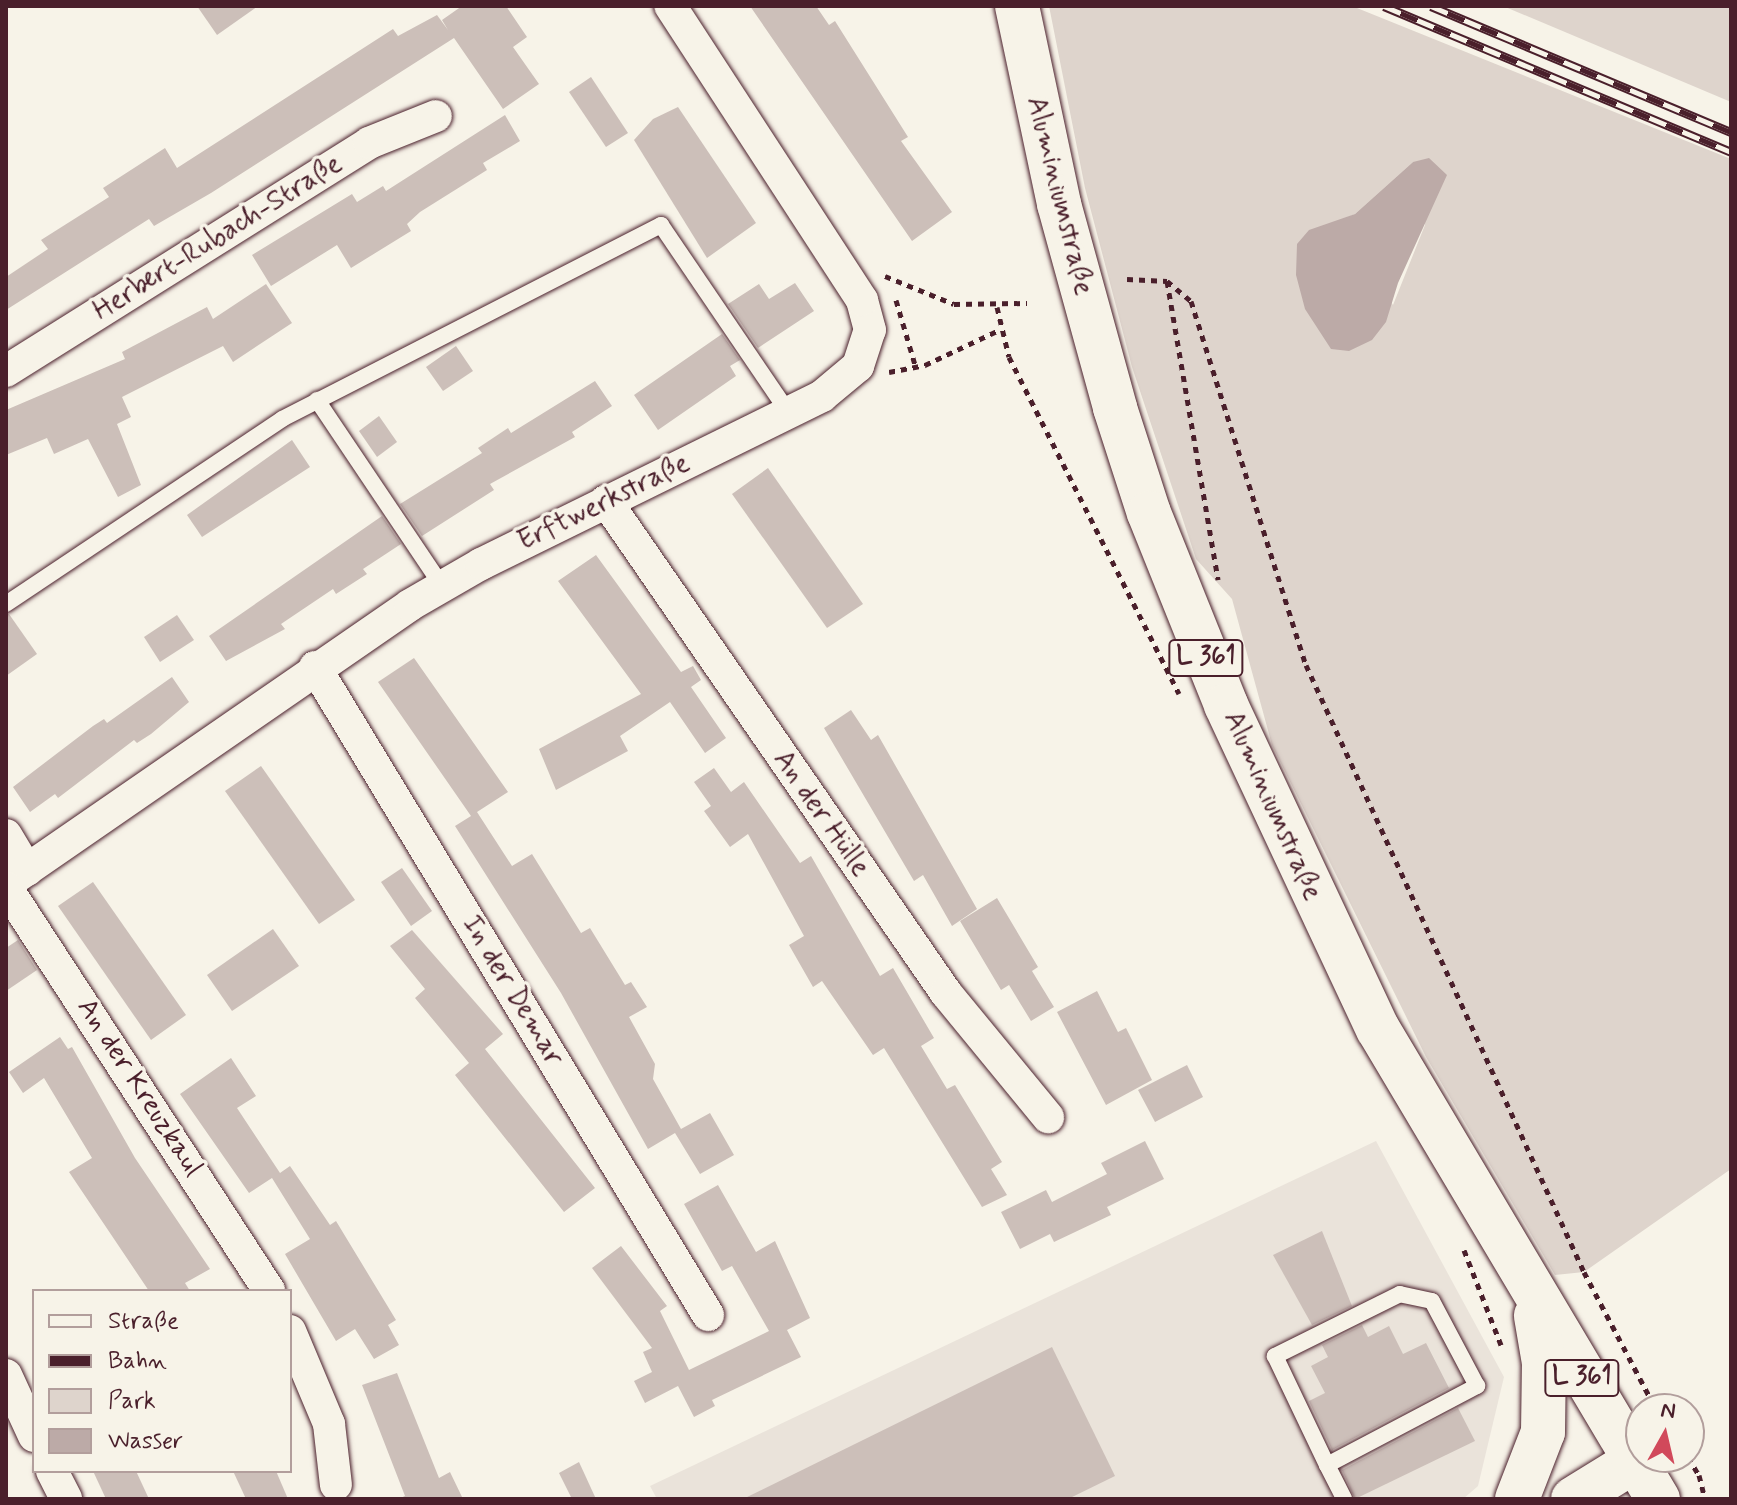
<!DOCTYPE html>
<meta charset="utf-8">
<style>
body{margin:0}
#map{position:relative;width:1737px;height:1505px;overflow:hidden;background:#f7f3e8;font-family:Mynerve,sans-serif}
div>[style]{position:absolute}
[style*='--x']{left:calc(var(--x)*1px);top:calc(var(--y)*1px);width:calc(var(--w)*1px);rotate:calc(var(--a)*1deg)}
.built>*{inset:0;background:#eae3da}
.green>*{inset:0;background:#ded4cc}
.water>*{inset:0;background:#bcaaa7}
.building>*{inset:0;background:#ccbfb9}
.path>*{height:5px;margin-top:-2.5px;transform-origin:0;background:repeating-linear-gradient(90deg,#4a1f2b 0 6px,transparent 0 12px)}
.roads{filter:drop-shadow(0 0 2px #4a1f2b) drop-shadow(0 0 2px #4a1f2b)}
.lane>*{height:16px;margin:-8px;padding:0 8px;transform-origin:8px;border-radius:8px;background:#f7f3e8}
.street>*{height:32px;margin:-16px;padding:0 16px;transform-origin:16px;border-radius:16px;background:#f7f3e8}
.secondary>*{height:44px;margin:-22px;padding:0 22px;transform-origin:22px;border-radius:22px;background:#f7f3e8}
.primary>*{height:44px;margin:-22px;padding:0 22px;transform-origin:22px;border-radius:22px;background:#f7f3e8}
.rail>*{height:9px;margin-top:-4.5px;transform-origin:0;background:repeating-linear-gradient(90deg,#f7f3e8 0 18px,#4a1f2b 0 36px);box-sizing:border-box;border-block:2px solid #4a1f2b}
span{translate:-50% -50%;white-space:nowrap;text-align:center;line-height:1.15;-webkit-text-stroke:7px #f7f3e8;paint-order:stroke}
.shield-label span{padding:2px 6px;background:#f7f3e8;border:2px solid;border-radius:6px;-webkit-text-stroke-width:0}
.shield-label{font-size:26px;color:#4a1f2b;font-weight:700}
.street-label{font-size:28px;color:#4a1f2b}
.frame{position:absolute;inset:0;border:8px solid #4a1f2b;pointer-events:none}
.legend{position:absolute;left:32px;top:1289px;width:260px;height:184px;box-sizing:border-box;background:#f7f3e8;border:2px solid #b29e9c;margin:0;padding:10px 14px;list-style:none;font-size:24px;color:#4a1f2b}
.legend li{display:flex;align-items:center;gap:16px;height:40px}
.legend b{width:40px;border:2px solid #b29e9c}
.north{position:absolute;left:1625px;top:1393px;width:80px;height:80px;box-sizing:border-box;background:#f7f3e8;border:2px solid #b29e9c;border-radius:50%;rotate:8deg;font-size:22px;font-weight:700;line-height:32px;text-align:center;color:#4a1f2b}
.north::after{content:'';display:block;margin:auto;width:28px;height:36px;background:#d1495b;clip-path:polygon(50% 0,100% 100%,50% 72%,0 100%)}
</style>
<div id="map">
<div class="built">
<i style="clip-path:polygon(1376px 1141px,1504px 1377px,1478px 1486px,1463px 1499px,657px 1499px,650px 1486px)"></i>
</div>
<div class="green">
<i style="clip-path:polygon(evenodd,1049px 6px,1352px 6px,1731px 159px,1731px 1169px,1584px 1272px,1555px 1275px,1426px 1057px,1272px 745px,1232px 599px,1196px 559px,1132px 367px,1085px 188px,1049px 6px,1413px 162px,1425px 225px,1393px 305px,1335px 223px,1355px 214px,1413px 162px)"></i>
<i style="clip-path:polygon(1503px 6px,1731px 6px,1731px 102px)"></i>
</div>
<div class="water">
<i style="clip-path:polygon(1429px 158px,1447px 175px,1398px 283px,1386px 322px,1372px 340px,1349px 351px,1331px 349px,1305px 309px,1296px 275px,1297px 244px,1309px 230px,1355px 214px,1413px 162px)"></i>
</div>
<div class="building">
<i style="clip-path:polygon(197px 6px,258px 6px,217px 35px)"></i>
<i style="clip-path:polygon(462px 6px,506px 6px,527px 37px,513px 47px,539px 84px,503px 109px,454px 38px,211px 193px,154px 226px,149px 219px,6px 310px,6px 277px,48px 249px,41px 240px,109px 197px,103px 188px,165px 148px,177px 168px,393px 29px,398px 36px,437px 15px,448px 30px,442px 20px)"></i>
<i style="clip-path:polygon(750px 6px,816px 6px,829px 25px,835px 21px,908px 137px,901px 141px,952px 212px,912px 241px)"></i>
<i style="clip-path:polygon(591px 77px,628px 133px,606px 147px,569px 92px)"></i>
<i style="clip-path:polygon(678px 107px,756px 223px,707px 258px,634px 140px,653px 119px)"></i>
<i style="clip-path:polygon(505px 115px,520px 141px,483px 163px,487px 170px,420px 212px,407px 224px,411px 231px,351px 268px,337px 245px,271px 286px,252px 255px,352px 194px,357px 202px,383px 186px,386px 191px)"></i>
<i style="clip-path:polygon(795px 283px,814px 311px,758px 348px,728px 304px,759px 284px,769px 299px)"></i>
<i style="clip-path:polygon(266px 284px,292px 323px,233px 362px,223px 346px,122px 397px,131px 417px,117px 424px,141px 485px,118px 497px,88px 439px,54px 454px,47px 438px,6px 455px,6px 410px,125px 359px,122px 352px,207px 307px,213px 319px)"></i>
<i style="clip-path:polygon(722px 334px,740px 360px,730px 366px,736px 376px,658px 430px,634px 395px)"></i>
<i style="clip-path:polygon(456px 346px,473px 371px,443px 391px,426px 367px)"></i>
<i style="clip-path:polygon(595px 381px,612px 406px,572px 432px,575px 437px,490px 484px,494px 490px,422px 536px,400px 504px,482px 453px,478px 448px,508px 428px,511px 433px)"></i>
<i style="clip-path:polygon(379px 416px,397px 442px,377px 457px,359px 431px)"></i>
<i style="clip-path:polygon(292px 440px,310px 467px,202px 537px,187px 515px)"></i>
<i style="clip-path:polygon(768px 468px,863px 604px,827px 628px,732px 494px)"></i>
<i style="clip-path:polygon(382px 516px,401px 544px,363px 569px,367px 574px,336px 594px,333px 589px,281px 624px,285px 629px,226px 661px,209px 636px)"></i>
<i style="clip-path:polygon(596px 555px,681px 672px,693px 666px,701px 680px,691px 687px,726px 738px,705px 753px,670px 702px,620px 736px,628px 751px,556px 790px,539px 749px,641px 694px,558px 581px)"></i>
<i style="clip-path:polygon(9px 614px,37px 654px,6px 676px,6px 615px)"></i>
<i style="clip-path:polygon(177px 615px,194px 640px,160px 662px,144px 637px)"></i>
<i style="clip-path:polygon(414px 658px,508px 792px,477px 812px,512px 866px,532px 854px,581px 933px,590px 928px,625px 985px,631px 982px,647px 1007px,629px 1017px,655px 1064px,653px 1079px,681px 1129px,710px 1113px,734px 1155px,700px 1174px,675px 1133px,648px 1149px,561px 993px,455px 826px,471px 816px,378px 682px)"></i>
<i style="clip-path:polygon(172px 677px,189px 702px,151px 734px,137px 743px,134px 740px,58px 798px,55px 794px,30px 812px,13px 787px,93px 726px,104px 719px,107px 723px)"></i>
<i style="clip-path:polygon(851px 710px,871px 740px,878px 735px,977px 909px,952px 926px,923px 875px,914px 881px,824px 728px)"></i>
<i style="clip-path:polygon(261px 766px,355px 900px,319px 924px,225px 791px)"></i>
<i style="clip-path:polygon(714px 768px,731px 792px,744px 782px,800px 863px,811px 856px,880px 976px,893px 968px,934px 1038px,921px 1046px,947px 1089px,955px 1085px,1002px 1162px,991px 1169px,1007px 1195px,982px 1207px,884px 1048px,873px 1055px,822px 981px,813px 987px,789px 945px,804px 936px,748px 834px,730px 847px,704px 811px,711px 806px,694px 782px)"></i>
<i style="clip-path:polygon(402px 868px,432px 911px,411px 926px,381px 882px)"></i>
<i style="clip-path:polygon(93px 882px,186px 1015px,151px 1040px,58px 906px)"></i>
<i style="clip-path:polygon(997px 898px,1038px 967px,1032px 971px,1054px 1007px,1031px 1021px,1009px 985px,1001px 990px,960px 921px)"></i>
<i style="clip-path:polygon(273px 929px,299px 966px,232px 1011px,207px 975px)"></i>
<i style="clip-path:polygon(412px 930px,503px 1034px,485px 1049px,595px 1188px,564px 1212px,455px 1075px,469px 1063px,415px 998px,425px 989px,390px 946px)"></i>
<i style="clip-path:polygon(18px 940px,37px 970px,6px 991px,6px 948px)"></i>
<i style="clip-path:polygon(1097px 991px,1118px 1032px,1126px 1028px,1152px 1080px,1106px 1105px,1057px 1012px)"></i>
<i style="clip-path:polygon(60px 1037px,68px 1049px,72px 1047px,135px 1158px,210px 1269px,185px 1283px,190px 1291px,149px 1291px,69px 1172px,92px 1158px,44px 1078px,23px 1093px,9px 1072px)"></i>
<i style="clip-path:polygon(231px 1058px,256px 1096px,237px 1108px,280px 1173px,290px 1166px,330px 1225px,336px 1221px,396px 1320px,388px 1325px,399px 1345px,374px 1359px,355px 1329px,336px 1341px,285px 1254px,310px 1239px,272px 1178px,249px 1193px,180px 1094px)"></i>
<i style="clip-path:polygon(1187px 1065px,1203px 1097px,1155px 1122px,1138px 1090px)"></i>
<i style="clip-path:polygon(1145px 1141px,1164px 1179px,1107px 1207px,1111px 1215px,1054px 1242px,1050px 1234px,1020px 1249px,1001px 1212px,1046px 1190px,1052px 1202px,1107px 1174px,1101px 1163px)"></i>
<i style="clip-path:polygon(718px 1185px,756px 1252px,775px 1241px,810px 1318px,787px 1330px,801px 1357px,712px 1400px,715px 1406px,694px 1417px,678px 1386px,645px 1403px,634px 1381px,652px 1372px,643px 1352px,652px 1348px,592px 1268px,621px 1246px,667px 1306px,660px 1311px,689px 1370px,769px 1331px,732px 1266px,722px 1271px,684px 1204px)"></i>
<i style="clip-path:polygon(1322px 1231px,1352px 1306px,1312px 1325px,1273px 1255px)"></i>
<i style="clip-path:polygon(1362px 1325px,1368px 1337px,1389px 1326px,1403px 1354px,1426px 1343px,1449px 1388px,1332px 1450px,1309px 1401px,1325px 1393px,1311px 1366px,1328px 1357px,1322px 1345px)"></i>
<i style="clip-path:polygon(1052px 1347px,1115px 1476px,1068px 1499px,743px 1499px)"></i>
<i style="clip-path:polygon(397px 1373px,439px 1478px,450px 1472px,463px 1499px,398px 1499px,405px 1496px,362px 1385px)"></i>
<i style="clip-path:polygon(1458px 1408px,1475px 1441px,1355px 1499px,1342px 1470px)"></i>
<i style="clip-path:polygon(579px 1462px,596px 1499px,572px 1499px,559px 1473px)"></i>
<i style="clip-path:polygon(93px 1471px,136px 1471px,149px 1499px,106px 1499px)"></i>
<i style="clip-path:polygon(233px 1471px,276px 1471px,288px 1499px,246px 1499px)"></i>
</div>
<div class="path">
<i style="--x:885;--y:276;--w:74;--a:22.1"></i>
<i style="--x:954;--y:304;--w:73;--a:-0.8"></i>
<i style="--x:1127;--y:279;--w:40;--a:2.9"></i>
<i style="--x:1167;--y:281;--w:31;--a:40"></i>
<i style="--x:1191;--y:301;--w:382;--a:72.5"></i>
<i style="--x:1306;--y:665;--w:668;--a:65.39"></i>
<i style="--x:1584;--y:1272;--w:155;--a:62.3"></i>
<i style="--x:1167;--y:281;--w:303;--a:80.3"></i>
<i style="--x:896;--y:300;--w:71;--a:73.6"></i>
<i style="--x:997;--y:307;--w:51;--a:76.5"></i>
<i style="--x:1009;--y:357;--w:377;--a:63.2"></i>
<i style="--x:889;--y:372;--w:37;--a:-11"></i>
<i style="--x:925;--y:365;--w:82;--a:-25.3"></i>
<i style="--x:1464;--y:1250;--w:102;--a:68.7"></i>
<i style="--x:1688;--y:1457;--w:21;--a:59"></i>
<i style="--x:1699;--y:1475;--w:25;--a:76"></i>
</div>
<div class="roads">
<div class="lane">
<i style="--x:317;--y:400;--w:224;--a:56.1"></i>
<i style="--x:6;--y:604;--w:332;--a:-33.8"></i>
<i style="--x:282;--y:419;--w:426;--a:-27.1"></i>
<i style="--x:661;--y:225;--w:227;--a:55.8"></i>
<i style="--x:1327;--y:1465;--w:170;--a:-27.8"></i>
<i style="--x:1477;--y:1386;--w:96;--a:-117.9"></i>
<i style="--x:1432;--y:1301;--w:33;--a:-168"></i>
<i style="--x:1400;--y:1294;--w:140;--a:153.6"></i>
<i style="--x:1275;--y:1356;--w:121;--a:64.5"></i>
<i style="--x:1327;--y:1465;--w:38;--a:63"></i>
</div>
<div class="street">
<i style="--x:6;--y:371;--w:429;--a:-32.1"></i>
<i style="--x:369;--y:143;--w:72;--a:-21.9"></i>
<i style="--x:606;--y:501;--w:598;--a:55.35"></i>
<i style="--x:946;--y:993;--w:161;--a:50.6"></i>
<i style="--x:315;--y:667;--w:758;--a:58.76"></i>
<i style="--x:6;--y:835;--w:41;--a:59"></i>
<i style="--x:6;--y:884;--w:491;--a:-34.6"></i>
<i style="--x:410;--y:605;--w:82;--a:-30"></i>
<i style="--x:481;--y:564;--w:380;--a:-26.2"></i>
<i style="--x:822;--y:396;--w:47;--a:-39.8"></i>
<i style="--x:858;--y:366;--w:38;--a:-72"></i>
<i style="--x:870;--y:330;--w:31;--a:-105"></i>
<i style="--x:862;--y:300;--w:351;--a:-123.1"></i>
<i style="--x:6;--y:887;--w:482;--a:56.9"></i>
<i style="--x:290;--y:1331;--w:101;--a:67.2"></i>
<i style="--x:329;--y:1424;--w:61;--a:83.5"></i>
<i style="--x:6;--y:1375;--w:67;--a:65.3"></i>
<i style="--x:52;--y:1471;--w:31;--a:63"></i>
</div>
<div class="secondary">
<i style="--x:1573;--y:1499;--w:70;--a:-31.7"></i>
</div>
<div class="primary">
<i style="--x:1017;--y:6;--w:202;--a:78"></i>
<i style="--x:1059;--y:204;--w:212;--a:74.6"></i>
<i style="--x:1115;--y:408;--w:110;--a:72.1"></i>
<i style="--x:1149;--y:513;--w:207;--a:68.1"></i>
<i style="--x:1226;--y:705;--w:358;--a:64.9"></i>
<i style="--x:1378;--y:1029;--w:547;--a:59.22"></i>
<i style="--x:1517;--y:1499;--w:72;--a:-68.8"></i>
<i style="--x:1543;--y:1432;--w:69;--a:-89.2"></i>
<i style="--x:1544;--y:1363;--w:48;--a:-99.7"></i>
</div>
</div>
<div class="rail">
<i style="--x:1384;--y:6;--w:376;--a:22.8"></i>
<i style="--x:1431;--y:6;--w:325;--a:22.8"></i>
</div>
<div class="shield-label">
<span style="left:1206px;top:658px">L 361</span>
<span style="left:1582px;top:1378px">L 361</span>
</div>
<div class="street-label">
<span style="left:1059px;top:196px;rotate:76deg">Aluminiumstraße</span>
<span style="left:218px;top:238px;rotate:-32deg">Herbert-Rubach-Straße</span>
<span style="left:604px;top:503px;rotate:-26deg">Erftwerkstraße</span>
<span style="left:1272px;top:806px;rotate:66deg">Aluminiumstraße</span>
<span style="left:821px;top:814px;rotate:55deg">An der Hülle</span>
<span style="left:512px;top:991px;rotate:59deg">In der Demar</span>
<span style="left:139px;top:1088px;rotate:57deg">An der Kreuzkaul</span>
</div>
<div class="frame"></div>
<ul class="legend">
<li><b style="height:10px;background:#f7f3e8"></b>Straße</li>
<li><b style="height:10px;background:#4a1f2b"></b>Bahn</li>
<li><b style="height:22px;background:#ded4cc"></b>Park</li>
<li><b style="height:22px;background:#bcaaa7"></b>Wasser</li>
</ul>
<div class="north">N</div>
</div>
